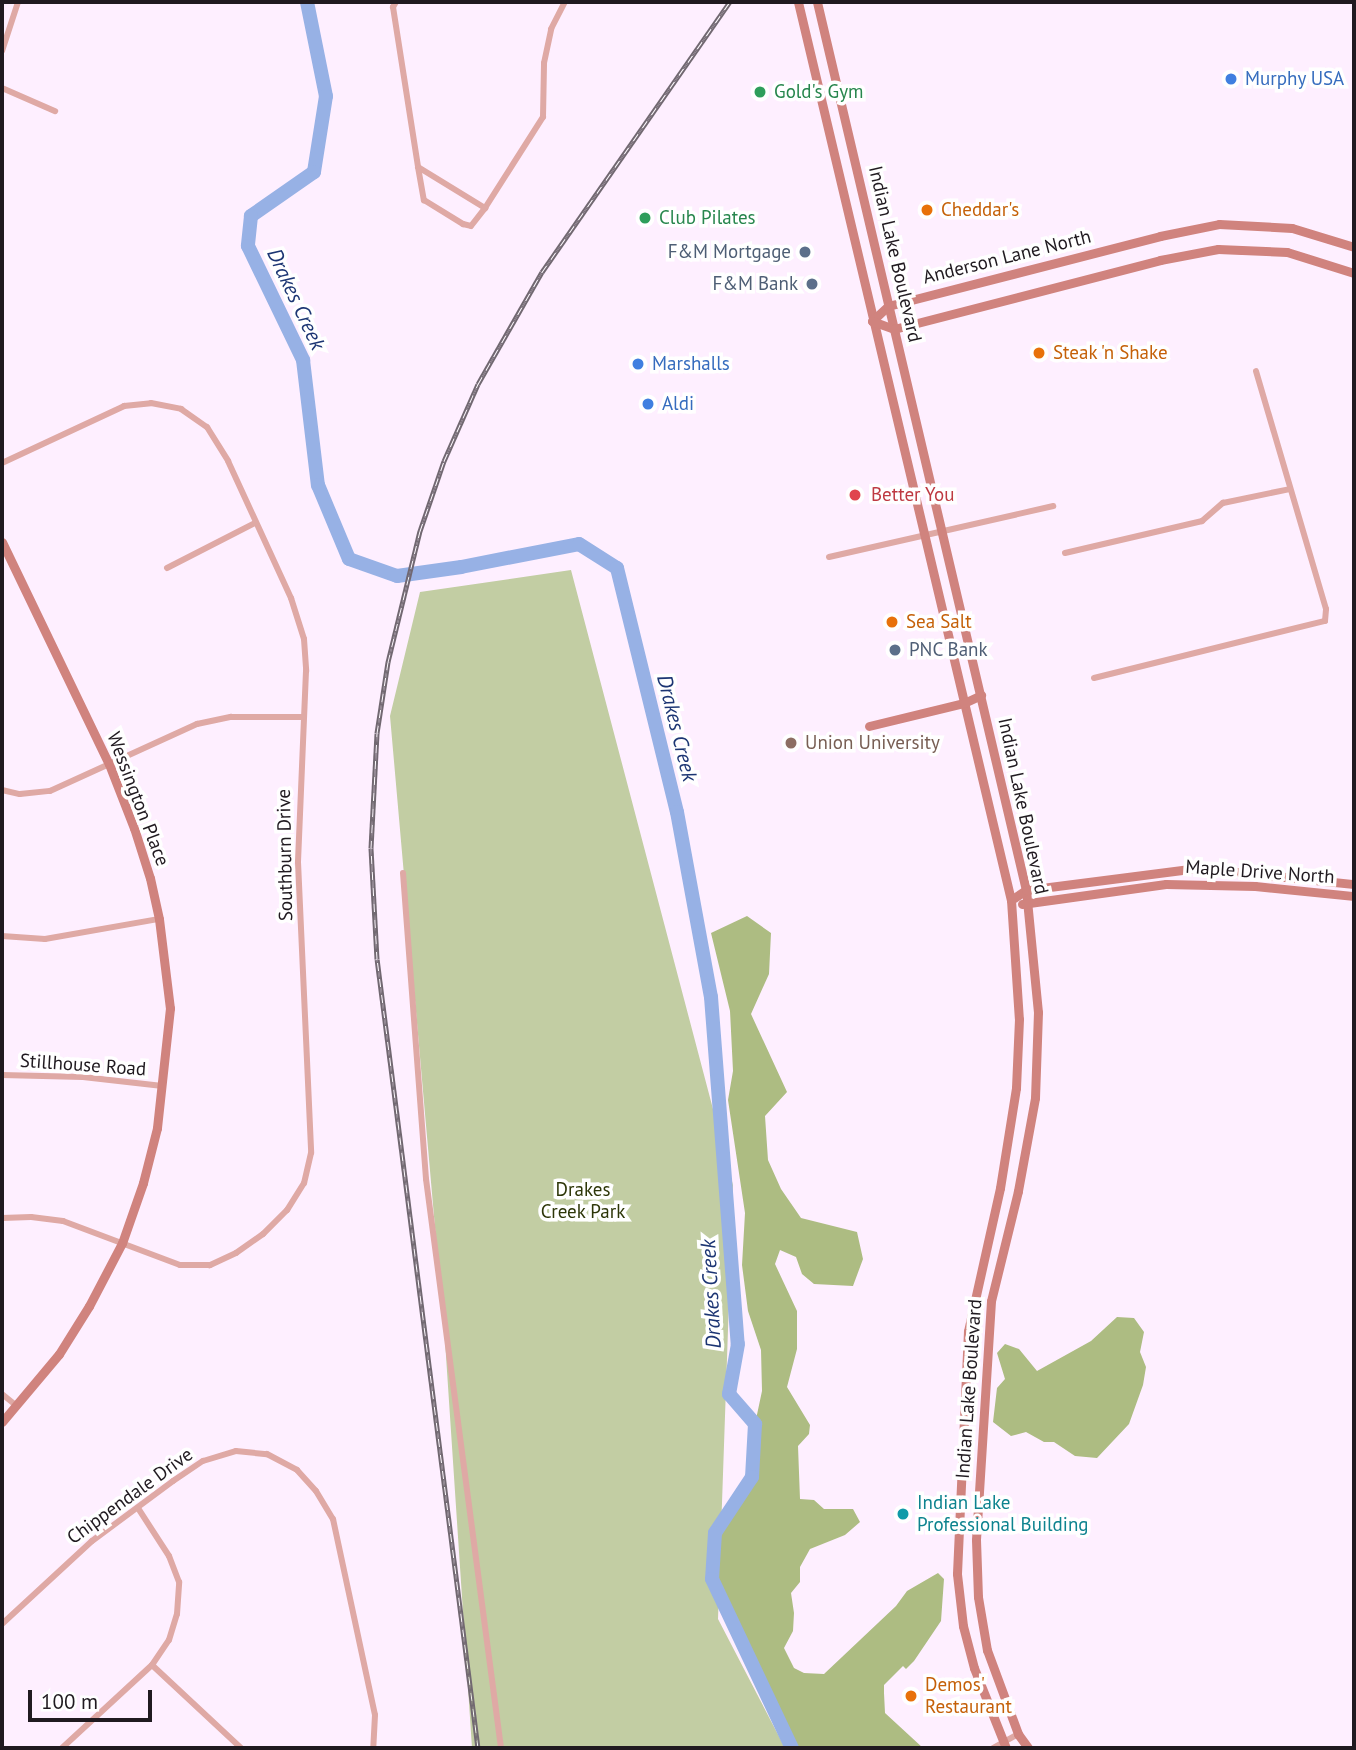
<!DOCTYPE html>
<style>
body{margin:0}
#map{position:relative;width:1356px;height:1750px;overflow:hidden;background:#feefff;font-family:"PT Sans",sans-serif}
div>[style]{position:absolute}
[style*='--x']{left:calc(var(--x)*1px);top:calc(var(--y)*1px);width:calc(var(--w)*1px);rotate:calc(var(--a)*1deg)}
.green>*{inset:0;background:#c2cda3}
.forest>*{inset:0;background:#adbc82}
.river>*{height:14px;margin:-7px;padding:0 7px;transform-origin:7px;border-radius:7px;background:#97b1e5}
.street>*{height:6px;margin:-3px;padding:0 3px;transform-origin:3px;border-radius:3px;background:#dfa9a5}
.secondary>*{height:9px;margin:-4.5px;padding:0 4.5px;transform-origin:4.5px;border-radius:4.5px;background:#d0837e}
.rail>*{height:5px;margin-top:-2.5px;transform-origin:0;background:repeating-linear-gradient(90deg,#fff 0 8px,#716871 0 16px);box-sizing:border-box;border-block:2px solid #716871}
.dots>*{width:19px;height:19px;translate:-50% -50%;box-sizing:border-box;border:4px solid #fff;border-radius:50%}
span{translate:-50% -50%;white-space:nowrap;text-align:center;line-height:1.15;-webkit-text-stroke:7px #fff;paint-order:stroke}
.shop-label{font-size:19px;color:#366cbe}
.left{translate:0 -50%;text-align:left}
.leisure-label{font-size:19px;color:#27864d}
.food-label{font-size:19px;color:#c56008}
.service-label{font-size:19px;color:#4e5e75}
.right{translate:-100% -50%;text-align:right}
.street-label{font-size:19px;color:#201a20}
.health-label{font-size:19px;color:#be3a42}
.education-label{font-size:19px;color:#785e54}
.park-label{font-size:19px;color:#2d3608}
.culture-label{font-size:19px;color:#0d838f}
.water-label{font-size:21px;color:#1c3573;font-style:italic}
.frame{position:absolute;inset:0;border:4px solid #201a20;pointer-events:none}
.scale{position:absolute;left:28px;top:1690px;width:124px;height:32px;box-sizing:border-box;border:4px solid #201a20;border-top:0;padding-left:9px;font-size:21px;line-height:24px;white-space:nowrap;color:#201a20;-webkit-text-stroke:5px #fff;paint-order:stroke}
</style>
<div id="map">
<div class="green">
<i style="clip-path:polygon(571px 570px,733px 1185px,718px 1619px,785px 1748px,472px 1748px,445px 1341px,390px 716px,420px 592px)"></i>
</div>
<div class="forest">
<i style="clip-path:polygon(747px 916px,771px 933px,769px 974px,751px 1014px,787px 1092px,765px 1116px,768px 1160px,781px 1189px,801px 1218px,857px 1232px,863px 1259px,853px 1286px,814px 1284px,802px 1274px,796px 1257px,780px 1250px,775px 1264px,797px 1311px,797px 1349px,787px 1387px,810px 1425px,809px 1434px,798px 1446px,800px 1499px,814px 1500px,824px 1509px,853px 1509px,860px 1522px,845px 1535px,810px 1549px,800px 1567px,800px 1582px,791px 1593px,794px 1613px,793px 1631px,784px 1648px,794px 1668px,804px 1673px,824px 1674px,896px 1606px,907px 1591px,938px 1573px,944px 1579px,941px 1621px,914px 1661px,906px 1669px,903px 1666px,884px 1685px,884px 1693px,885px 1713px,923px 1748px,791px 1747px,712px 1579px,715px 1533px,752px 1477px,755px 1424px,762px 1391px,761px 1350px,748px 1311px,742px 1265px,745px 1213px,728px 1100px,733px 1071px,730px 1011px,711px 933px)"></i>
<i style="clip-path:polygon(1117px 1317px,1134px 1318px,1144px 1332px,1140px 1352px,1146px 1367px,1143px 1385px,1129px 1424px,1097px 1458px,1075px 1456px,1054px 1442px,1044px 1442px,1026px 1432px,1011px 1436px,993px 1422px,997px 1388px,1005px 1379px,997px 1353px,1005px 1344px,1019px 1349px,1037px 1371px,1091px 1341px)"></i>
</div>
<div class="river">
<i style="--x:307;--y:2;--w:96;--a:78.6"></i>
<i style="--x:326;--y:96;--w:77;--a:99"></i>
<i style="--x:314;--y:172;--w:77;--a:145.1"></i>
<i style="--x:251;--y:216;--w:30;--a:96"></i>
<i style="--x:248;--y:246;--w:127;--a:64.2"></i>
<i style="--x:303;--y:360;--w:126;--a:83.2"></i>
<i style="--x:318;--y:485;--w:80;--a:67.3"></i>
<i style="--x:349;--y:559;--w:51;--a:19.5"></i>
<i style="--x:397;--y:576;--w:65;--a:-8"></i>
<i style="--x:461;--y:567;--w:120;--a:-11"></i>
<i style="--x:579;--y:544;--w:45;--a:32.3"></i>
<i style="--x:617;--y:568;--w:251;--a:76.2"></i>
<i style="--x:677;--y:812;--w:188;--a:79.6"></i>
<i style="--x:711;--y:997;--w:348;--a:85.6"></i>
<i style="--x:738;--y:1344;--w:51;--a:100.2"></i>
<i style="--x:729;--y:1394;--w:40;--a:49"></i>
<i style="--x:755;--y:1424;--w:53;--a:93.2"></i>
<i style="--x:752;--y:1477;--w:67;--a:123.5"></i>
<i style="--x:715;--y:1533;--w:46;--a:93.7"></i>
<i style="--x:712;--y:1579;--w:187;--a:64.7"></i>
</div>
<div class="street">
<i style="--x:396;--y:2;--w:6;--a:121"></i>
<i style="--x:393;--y:7;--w:162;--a:81.1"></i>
<i style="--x:418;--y:167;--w:79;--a:31.5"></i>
<i style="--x:485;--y:208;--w:108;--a:-57.5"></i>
<i style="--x:543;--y:117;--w:54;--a:-88.9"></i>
<i style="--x:544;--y:63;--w:35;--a:-78"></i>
<i style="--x:551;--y:29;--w:30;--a:-63"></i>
<i style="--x:2;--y:51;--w:52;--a:-71.9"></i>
<i style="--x:2;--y:88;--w:58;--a:23.5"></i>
<i style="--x:418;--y:167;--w:34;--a:80"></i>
<i style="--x:424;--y:200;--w:46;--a:31.6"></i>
<i style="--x:463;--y:224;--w:8;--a:14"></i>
<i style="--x:471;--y:226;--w:23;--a:-52"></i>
<i style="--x:2;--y:463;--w:135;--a:-25"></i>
<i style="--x:124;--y:406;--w:27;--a:-6"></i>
<i style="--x:151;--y:403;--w:31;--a:11"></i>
<i style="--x:181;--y:409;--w:32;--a:35"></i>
<i style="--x:207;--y:427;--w:40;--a:58"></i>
<i style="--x:228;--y:461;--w:151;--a:65.3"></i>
<i style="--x:291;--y:598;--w:43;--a:72.4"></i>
<i style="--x:304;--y:639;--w:32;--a:86"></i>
<i style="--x:306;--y:671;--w:191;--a:92.4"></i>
<i style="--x:298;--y:862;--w:291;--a:87.4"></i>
<i style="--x:311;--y:1153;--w:31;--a:103"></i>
<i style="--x:304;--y:1183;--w:32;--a:122"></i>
<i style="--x:287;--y:1210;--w:34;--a:135"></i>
<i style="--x:263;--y:1234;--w:33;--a:145"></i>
<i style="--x:236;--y:1253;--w:29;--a:155"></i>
<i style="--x:210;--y:1265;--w:30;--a:180"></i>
<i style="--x:180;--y:1265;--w:125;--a:-159.4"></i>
<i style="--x:63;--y:1221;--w:32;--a:-173"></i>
<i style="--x:31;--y:1217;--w:29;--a:178"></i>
<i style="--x:1065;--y:553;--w:141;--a:-13.1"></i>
<i style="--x:1202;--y:521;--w:28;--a:-41"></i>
<i style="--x:1223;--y:503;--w:68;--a:-11.8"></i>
<i style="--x:829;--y:557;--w:230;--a:-12.8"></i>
<i style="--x:167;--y:568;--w:99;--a:-27.1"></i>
<i style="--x:1094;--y:678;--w:238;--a:-13.9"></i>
<i style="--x:1325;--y:621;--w:12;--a:-85"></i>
<i style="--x:1326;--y:609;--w:248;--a:-106.4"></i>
<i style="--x:2;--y:790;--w:18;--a:13"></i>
<i style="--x:20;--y:794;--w:30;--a:-6"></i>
<i style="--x:50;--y:791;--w:162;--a:-24.5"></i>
<i style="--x:197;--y:724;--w:35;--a:-12"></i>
<i style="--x:231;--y:717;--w:72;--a:0"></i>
<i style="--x:403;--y:873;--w:307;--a:85.7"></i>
<i style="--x:426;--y:1179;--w:574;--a:82.49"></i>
<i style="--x:2;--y:936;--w:43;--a:4"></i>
<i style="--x:45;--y:939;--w:116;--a:-10"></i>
<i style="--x:2;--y:1075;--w:81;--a:1.4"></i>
<i style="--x:83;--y:1077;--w:80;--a:6.5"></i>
<i style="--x:2;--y:1394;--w:19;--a:39"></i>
<i style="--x:2;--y:1624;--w:122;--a:-42.7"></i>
<i style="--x:92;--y:1541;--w:101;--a:-36.5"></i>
<i style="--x:173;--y:1481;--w:36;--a:-34"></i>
<i style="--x:203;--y:1461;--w:34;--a:-17"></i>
<i style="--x:236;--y:1451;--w:31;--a:6"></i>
<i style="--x:267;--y:1454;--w:34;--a:28"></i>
<i style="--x:297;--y:1470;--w:28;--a:48"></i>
<i style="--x:316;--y:1491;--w:33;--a:59"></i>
<i style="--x:333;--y:1519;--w:200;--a:77.9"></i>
<i style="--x:375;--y:1715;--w:33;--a:93"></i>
<i style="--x:152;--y:1665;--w:122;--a:43"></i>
<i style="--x:62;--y:1748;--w:122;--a:-42.7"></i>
<i style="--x:152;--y:1665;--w:30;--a:-56"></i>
<i style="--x:169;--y:1640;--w:27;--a:-73"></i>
<i style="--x:177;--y:1614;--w:32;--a:-86"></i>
<i style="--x:179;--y:1582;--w:28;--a:-111"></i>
<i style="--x:169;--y:1556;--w:57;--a:-122.9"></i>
<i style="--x:993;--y:1748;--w:29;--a:-29"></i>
</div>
<div class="secondary">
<i style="--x:798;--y:2;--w:923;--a:76.66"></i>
<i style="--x:1011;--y:900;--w:119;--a:86.2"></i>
<i style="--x:1019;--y:1019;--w:69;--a:92.5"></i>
<i style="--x:1016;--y:1088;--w:101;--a:99.1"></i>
<i style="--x:1000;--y:1188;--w:147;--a:102.6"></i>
<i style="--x:968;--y:1331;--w:243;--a:92.6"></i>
<i style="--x:957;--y:1574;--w:52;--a:83.4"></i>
<i style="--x:963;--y:1626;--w:43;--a:75.3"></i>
<i style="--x:974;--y:1668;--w:86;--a:68.2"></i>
<i style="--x:817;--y:2;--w:912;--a:76.76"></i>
<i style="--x:1026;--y:890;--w:123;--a:84.4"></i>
<i style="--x:1038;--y:1012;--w:86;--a:92"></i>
<i style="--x:1035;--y:1098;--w:95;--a:100.4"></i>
<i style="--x:1018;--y:1191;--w:113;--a:103.8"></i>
<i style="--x:991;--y:1301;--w:239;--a:93.6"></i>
<i style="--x:976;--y:1540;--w:57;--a:88"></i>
<i style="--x:978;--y:1597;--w:54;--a:80.4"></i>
<i style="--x:987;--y:1650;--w:90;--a:69.7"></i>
<i style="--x:1018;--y:1734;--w:17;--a:54"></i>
<i style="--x:872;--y:321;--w:22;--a:-43"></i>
<i style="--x:888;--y:306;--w:281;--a:-14.4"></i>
<i style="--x:1160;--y:236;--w:60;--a:-11.5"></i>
<i style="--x:1219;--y:224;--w:73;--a:3.1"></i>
<i style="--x:1292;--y:228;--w:65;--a:17"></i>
<i style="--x:872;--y:321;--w:23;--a:20"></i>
<i style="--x:894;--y:329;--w:275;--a:-14.5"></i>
<i style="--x:1160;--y:260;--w:59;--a:-10.7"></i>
<i style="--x:1218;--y:249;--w:69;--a:2.5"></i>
<i style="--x:1287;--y:252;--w:70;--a:17.4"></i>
<i style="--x:2;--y:542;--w:246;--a:64.3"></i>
<i style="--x:109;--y:764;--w:69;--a:68.7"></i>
<i style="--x:134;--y:828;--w:52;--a:72.3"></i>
<i style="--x:150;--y:878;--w:42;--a:77.6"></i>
<i style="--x:159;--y:919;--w:90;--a:83"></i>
<i style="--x:170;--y:1008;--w:121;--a:96.2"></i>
<i style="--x:157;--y:1128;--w:57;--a:104.3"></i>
<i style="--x:143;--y:1183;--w:64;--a:109.3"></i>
<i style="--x:122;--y:1243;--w:71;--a:117.6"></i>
<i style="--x:89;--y:1306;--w:57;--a:122"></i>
<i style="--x:59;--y:1354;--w:89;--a:130"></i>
<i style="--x:869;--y:726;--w:98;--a:-13.6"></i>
<i style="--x:964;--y:703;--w:19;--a:-25"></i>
<i style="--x:1011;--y:900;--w:18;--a:-34"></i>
<i style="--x:1026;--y:890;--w:173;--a:-7.3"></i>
<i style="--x:1198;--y:868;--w:157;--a:5.9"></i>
<i style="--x:1022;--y:904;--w:145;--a:-7.9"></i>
<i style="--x:1166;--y:884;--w:89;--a:1.3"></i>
<i style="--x:1255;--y:886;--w:100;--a:5.8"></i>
</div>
<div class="rail">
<i style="--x:478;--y:1748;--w:795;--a:-97.29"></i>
<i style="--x:377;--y:959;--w:111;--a:-93.1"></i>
<i style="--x:371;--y:848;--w:115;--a:-87"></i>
<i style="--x:377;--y:733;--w:72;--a:-81.2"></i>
<i style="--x:388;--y:662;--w:135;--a:-76.3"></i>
<i style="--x:420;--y:531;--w:74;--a:-71.1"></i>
<i style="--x:444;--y:461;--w:84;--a:-66.2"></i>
<i style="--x:478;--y:384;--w:129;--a:-60.3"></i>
<i style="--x:542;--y:272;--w:329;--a:-55.2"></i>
</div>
<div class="dots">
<i style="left:1231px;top:79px;background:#3f7fe0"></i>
<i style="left:760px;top:92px;background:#2e9e5b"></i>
<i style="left:927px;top:210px;background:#e8710a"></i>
<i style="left:645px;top:218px;background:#2e9e5b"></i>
<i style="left:805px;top:252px;background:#5c6f8a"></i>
<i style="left:812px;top:284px;background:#5c6f8a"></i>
<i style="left:1039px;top:353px;background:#e8710a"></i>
<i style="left:638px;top:364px;background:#3f7fe0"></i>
<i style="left:648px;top:404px;background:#3f7fe0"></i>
<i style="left:855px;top:495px;background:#e0444e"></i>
<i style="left:892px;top:622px;background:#e8710a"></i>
<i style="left:895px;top:650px;background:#5c6f8a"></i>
<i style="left:791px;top:743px;background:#8d6e63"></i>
<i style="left:903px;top:1514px;background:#0f9aa8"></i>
<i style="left:911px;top:1696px;background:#e8710a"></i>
</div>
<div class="shop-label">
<span class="left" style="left:1245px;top:79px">Murphy USA</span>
<span class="left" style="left:652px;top:364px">Marshalls</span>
<span class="left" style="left:662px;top:404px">Aldi</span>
</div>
<div class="leisure-label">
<span class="left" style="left:774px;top:92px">Gold's Gym</span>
<span class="left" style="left:659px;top:218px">Club Pilates</span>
</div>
<div class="food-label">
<span class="left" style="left:941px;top:210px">Cheddar's</span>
<span class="left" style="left:1053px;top:353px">Steak 'n Shake</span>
<span class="left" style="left:906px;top:622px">Sea Salt</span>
<span class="left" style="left:925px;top:1696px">Demos'<br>Restaurant</span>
</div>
<div class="service-label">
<span class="right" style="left:791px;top:252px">F&amp;M Mortgage</span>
<span class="right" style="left:798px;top:284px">F&amp;M Bank</span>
<span class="left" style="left:909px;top:650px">PNC Bank</span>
</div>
<div class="street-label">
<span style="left:895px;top:254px;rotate:77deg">Indian Lake Boulevard</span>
<span style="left:1007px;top:257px;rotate:-14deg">Anderson Lane North</span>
<span style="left:138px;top:799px;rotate:69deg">Wessington Place</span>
<span style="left:1023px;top:806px;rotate:78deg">Indian Lake Boulevard</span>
<span style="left:285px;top:855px;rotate:-91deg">Southburn Drive</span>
<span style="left:1260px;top:872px;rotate:4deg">Maple Drive North</span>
<span style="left:83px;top:1065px;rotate:4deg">Stillhouse Road</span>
<span style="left:969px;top:1389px;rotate:-86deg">Indian Lake Boulevard</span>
<span style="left:130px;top:1496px;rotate:-36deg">Chippendale Drive</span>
</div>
<div class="health-label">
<span class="left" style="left:871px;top:495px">Better You</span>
</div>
<div class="education-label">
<span class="left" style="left:805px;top:743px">Union University</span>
</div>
<div class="park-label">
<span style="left:583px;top:1201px">Drakes<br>Creek Park</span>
</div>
<div class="culture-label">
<span class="left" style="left:917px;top:1514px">Indian Lake<br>Professional Building</span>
</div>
<div class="water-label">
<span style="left:296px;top:299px;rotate:65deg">Drakes Creek</span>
<span style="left:677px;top:728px;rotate:76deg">Drakes Creek</span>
<span style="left:711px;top:1294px;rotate:-93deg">Drakes Creek</span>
</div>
<div class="frame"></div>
<div class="scale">100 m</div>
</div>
